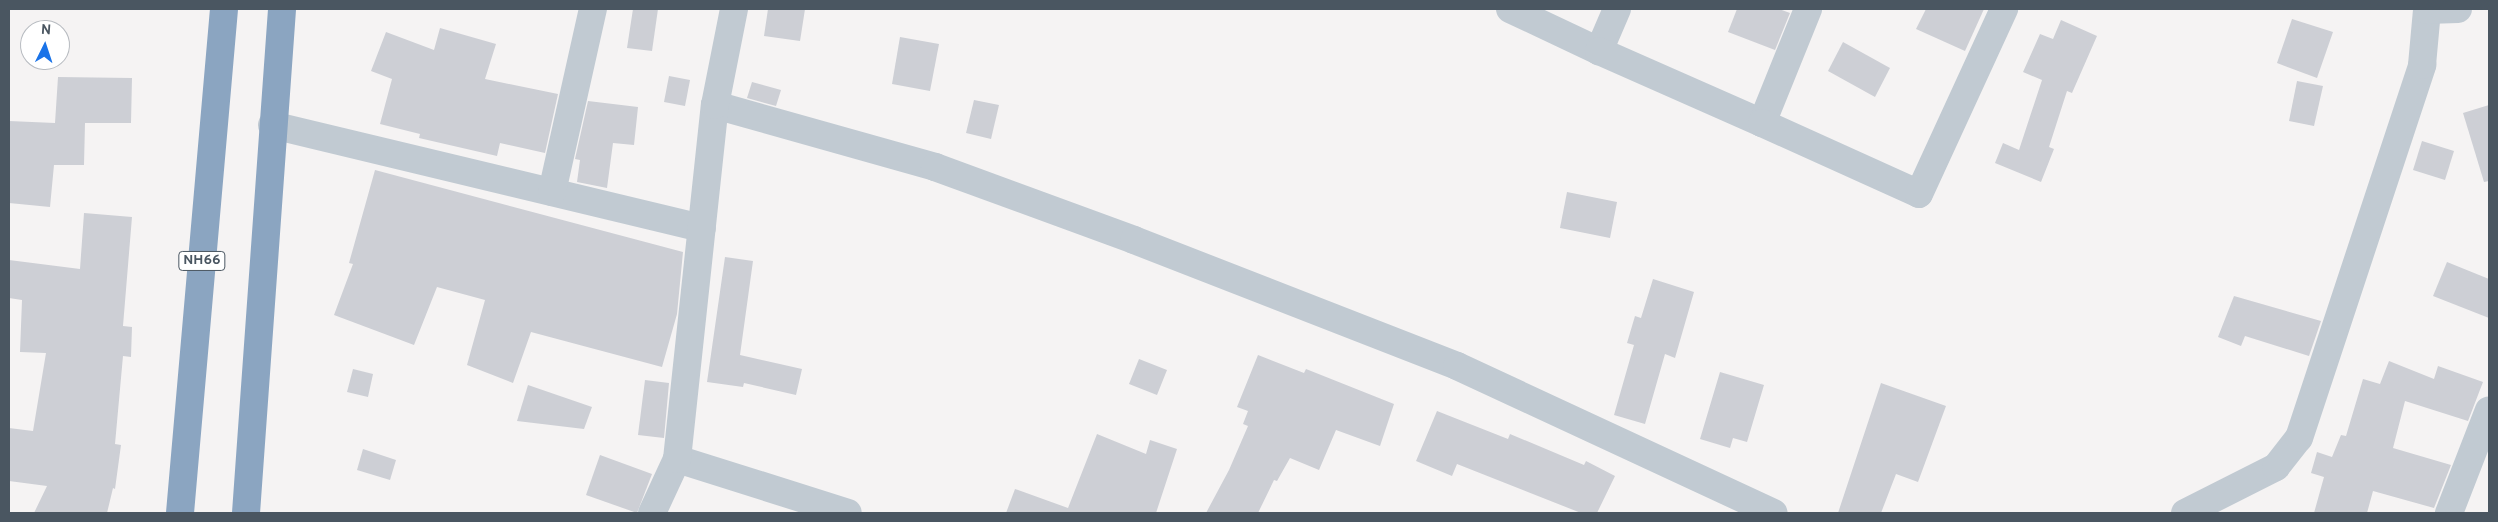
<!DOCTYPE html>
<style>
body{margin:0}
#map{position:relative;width:2498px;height:522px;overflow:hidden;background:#f5f3f3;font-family:Overpass,sans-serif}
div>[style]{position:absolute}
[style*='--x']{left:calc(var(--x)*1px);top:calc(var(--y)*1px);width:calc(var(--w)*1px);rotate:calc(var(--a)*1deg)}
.building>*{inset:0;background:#cdcfd5}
.minor>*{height:28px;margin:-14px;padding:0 14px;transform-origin:14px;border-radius:14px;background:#c1cad2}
.highway>*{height:28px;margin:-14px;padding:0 14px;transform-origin:14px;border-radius:14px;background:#8ba5c1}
span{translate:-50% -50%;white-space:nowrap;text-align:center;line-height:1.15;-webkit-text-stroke:4.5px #fff;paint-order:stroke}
.shield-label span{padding:1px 4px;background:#fff;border:1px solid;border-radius:4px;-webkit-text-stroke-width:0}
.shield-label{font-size:14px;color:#4a5661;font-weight:700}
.frame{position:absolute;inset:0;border:10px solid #4a5661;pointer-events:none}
.north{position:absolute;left:20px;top:20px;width:50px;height:50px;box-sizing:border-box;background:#fff;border:1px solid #b7bbc0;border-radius:50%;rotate:4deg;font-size:14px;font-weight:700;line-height:20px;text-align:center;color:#4a5661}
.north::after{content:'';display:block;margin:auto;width:18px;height:22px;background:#1a73e8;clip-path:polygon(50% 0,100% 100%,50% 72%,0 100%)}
</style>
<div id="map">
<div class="building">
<i style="clip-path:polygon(633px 9px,658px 9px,652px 51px,627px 48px)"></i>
<i style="clip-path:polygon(768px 9px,805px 9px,800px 41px,764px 36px)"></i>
<i style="clip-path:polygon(1737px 9px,1779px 9px,1790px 13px,1775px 50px,1728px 32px)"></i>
<i style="clip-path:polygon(1926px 9px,1984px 9px,1965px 51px,1916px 29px)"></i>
<i style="clip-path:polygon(2292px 19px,2333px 32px,2317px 78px,2277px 63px)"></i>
<i style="clip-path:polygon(2061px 20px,2097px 36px,2072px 93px,2067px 91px,2049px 147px,2054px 149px,2041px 182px,1995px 163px,2003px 143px,2019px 150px,2042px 80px,2023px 72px,2040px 34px,2053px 39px)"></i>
<i style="clip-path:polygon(440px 28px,496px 44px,485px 79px,558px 94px,545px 153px,500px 143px,497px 156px,419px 138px,420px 134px,380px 124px,392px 79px,371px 71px,386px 32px,434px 50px)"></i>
<i style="clip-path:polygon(900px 37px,939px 44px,930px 91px,892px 84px)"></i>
<i style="clip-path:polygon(1843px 42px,1890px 68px,1875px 97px,1828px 71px)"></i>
<i style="clip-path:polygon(669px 76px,690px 80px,685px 106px,664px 102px)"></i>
<i style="clip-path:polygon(58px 77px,132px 78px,131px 123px,85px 123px,84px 165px,54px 165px,50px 207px,9px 203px,9px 121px,55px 123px)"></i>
<i style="clip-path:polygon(2297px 81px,2323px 86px,2314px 126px,2289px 121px)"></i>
<i style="clip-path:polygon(752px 82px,781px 90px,776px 106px,747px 98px)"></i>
<i style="clip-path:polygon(974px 100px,999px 105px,991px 139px,966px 133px)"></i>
<i style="clip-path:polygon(588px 101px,638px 107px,634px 145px,613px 143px,607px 188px,577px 182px,580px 160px,575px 159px)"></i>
<i style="clip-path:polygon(2489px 105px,2489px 181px,2484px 182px,2463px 113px)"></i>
<i style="clip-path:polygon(2422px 141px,2454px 151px,2445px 180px,2413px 170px)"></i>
<i style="clip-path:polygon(375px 170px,683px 252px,677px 314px,662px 367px,531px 332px,513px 383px,467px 365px,485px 300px,437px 287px,414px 345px,334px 315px,353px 264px,349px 263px)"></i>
<i style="clip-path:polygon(1567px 192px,1617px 202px,1610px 238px,1560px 228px)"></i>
<i style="clip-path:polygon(84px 213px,132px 217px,123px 326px,132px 327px,131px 357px,123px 356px,115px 444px,121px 445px,115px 489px,113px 488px,107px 513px,34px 513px,47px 486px,9px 481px,9px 428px,33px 431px,46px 353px,20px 352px,22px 300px,9px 298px,9px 260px,80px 269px)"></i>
<i style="clip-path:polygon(725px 257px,753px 261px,740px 355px,802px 369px,796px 395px,744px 383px,743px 387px,707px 382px)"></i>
<i style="clip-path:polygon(2447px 262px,2489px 279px,2489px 318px,2433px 296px)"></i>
<i style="clip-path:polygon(1653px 279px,1694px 292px,1675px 358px,1665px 354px,1645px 424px,1614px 415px,1634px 345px,1627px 343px,1635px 316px,1641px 318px)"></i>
<i style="clip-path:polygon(2234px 296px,2321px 321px,2309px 356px,2245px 336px,2241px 346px,2218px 337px)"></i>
<i style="clip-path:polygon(1258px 355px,1304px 373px,1306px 369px,1394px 404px,1380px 446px,1336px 430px,1319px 470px,1290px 458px,1277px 481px,1274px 480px,1258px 513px,1206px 513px,1229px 470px,1248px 426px,1243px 424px,1248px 411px,1237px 407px)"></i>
<i style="clip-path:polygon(1139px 359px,1167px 370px,1157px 395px,1129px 384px)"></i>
<i style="clip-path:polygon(2389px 361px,2434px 379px,2438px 366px,2483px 382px,2468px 421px,2405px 401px,2393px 448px,2451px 465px,2434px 508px,2373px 491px,2367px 513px,2314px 513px,2324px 477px,2311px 473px,2317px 452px,2332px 457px,2341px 435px,2346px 436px,2363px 379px,2380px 384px)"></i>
<i style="clip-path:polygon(353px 369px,373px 374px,368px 397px,347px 392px)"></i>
<i style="clip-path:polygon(1720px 372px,1764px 385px,1747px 442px,1733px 438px,1730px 448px,1700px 439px)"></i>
<i style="clip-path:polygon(645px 380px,669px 383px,664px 438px,638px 435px)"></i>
<i style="clip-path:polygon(1881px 383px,1946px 406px,1918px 482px,1896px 474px,1881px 513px,1838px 513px)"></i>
<i style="clip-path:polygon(528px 385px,592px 407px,584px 429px,517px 421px)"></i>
<i style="clip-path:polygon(1437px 411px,1508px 439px,1510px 434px,1584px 465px,1586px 461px,1615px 476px,1597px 513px,1581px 513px,1457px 464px,1452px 476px,1416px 461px)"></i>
<i style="clip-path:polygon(1097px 434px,1146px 454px,1150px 440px,1177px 449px,1156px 513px,1006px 513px,1015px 489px,1068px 508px)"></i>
<i style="clip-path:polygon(363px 449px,396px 460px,390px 480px,357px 470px)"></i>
<i style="clip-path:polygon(600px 455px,652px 474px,637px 513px,586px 495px)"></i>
</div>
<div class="minor">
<i style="--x:1510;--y:9;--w:98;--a:25.3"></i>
<i style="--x:1617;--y:9;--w:46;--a:113.2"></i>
<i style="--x:1599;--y:51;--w:178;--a:23.8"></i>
<i style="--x:1762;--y:123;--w:123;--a:-68"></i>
<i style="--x:715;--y:105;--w:229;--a:15.7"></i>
<i style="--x:935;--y:167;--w:212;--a:20.1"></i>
<i style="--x:1134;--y:240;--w:347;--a:21.3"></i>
<i style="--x:1457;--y:366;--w:349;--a:24.9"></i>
<i style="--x:1762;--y:123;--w:172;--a:24.3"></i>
<i style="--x:1919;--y:194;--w:204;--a:-65.3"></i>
<i style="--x:272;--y:125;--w:442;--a:13.5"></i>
<i style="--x:552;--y:192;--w:188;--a:-77.4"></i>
<i style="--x:677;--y:459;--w:179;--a:17.5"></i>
<i style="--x:652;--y:513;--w:60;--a:-65.2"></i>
<i style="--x:677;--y:459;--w:356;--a:-83.9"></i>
<i style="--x:715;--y:105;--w:98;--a:-78.8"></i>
<i style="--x:2185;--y:513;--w:102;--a:-26.8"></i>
<i style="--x:2276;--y:467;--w:37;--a:-52"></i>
<i style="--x:2299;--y:438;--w:393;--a:-71.7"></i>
<i style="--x:2422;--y:65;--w:55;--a:-84.8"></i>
<i style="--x:2427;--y:10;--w:31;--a:-2"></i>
<i style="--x:2449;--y:513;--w:110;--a:-68.8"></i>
</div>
<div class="highway">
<i style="--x:180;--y:513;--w:506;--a:-85.01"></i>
<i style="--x:246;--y:513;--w:505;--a:-85.91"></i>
</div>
<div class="shield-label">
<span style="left:202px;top:261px">NH66</span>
</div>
<div class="frame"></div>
<div class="north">N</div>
</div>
